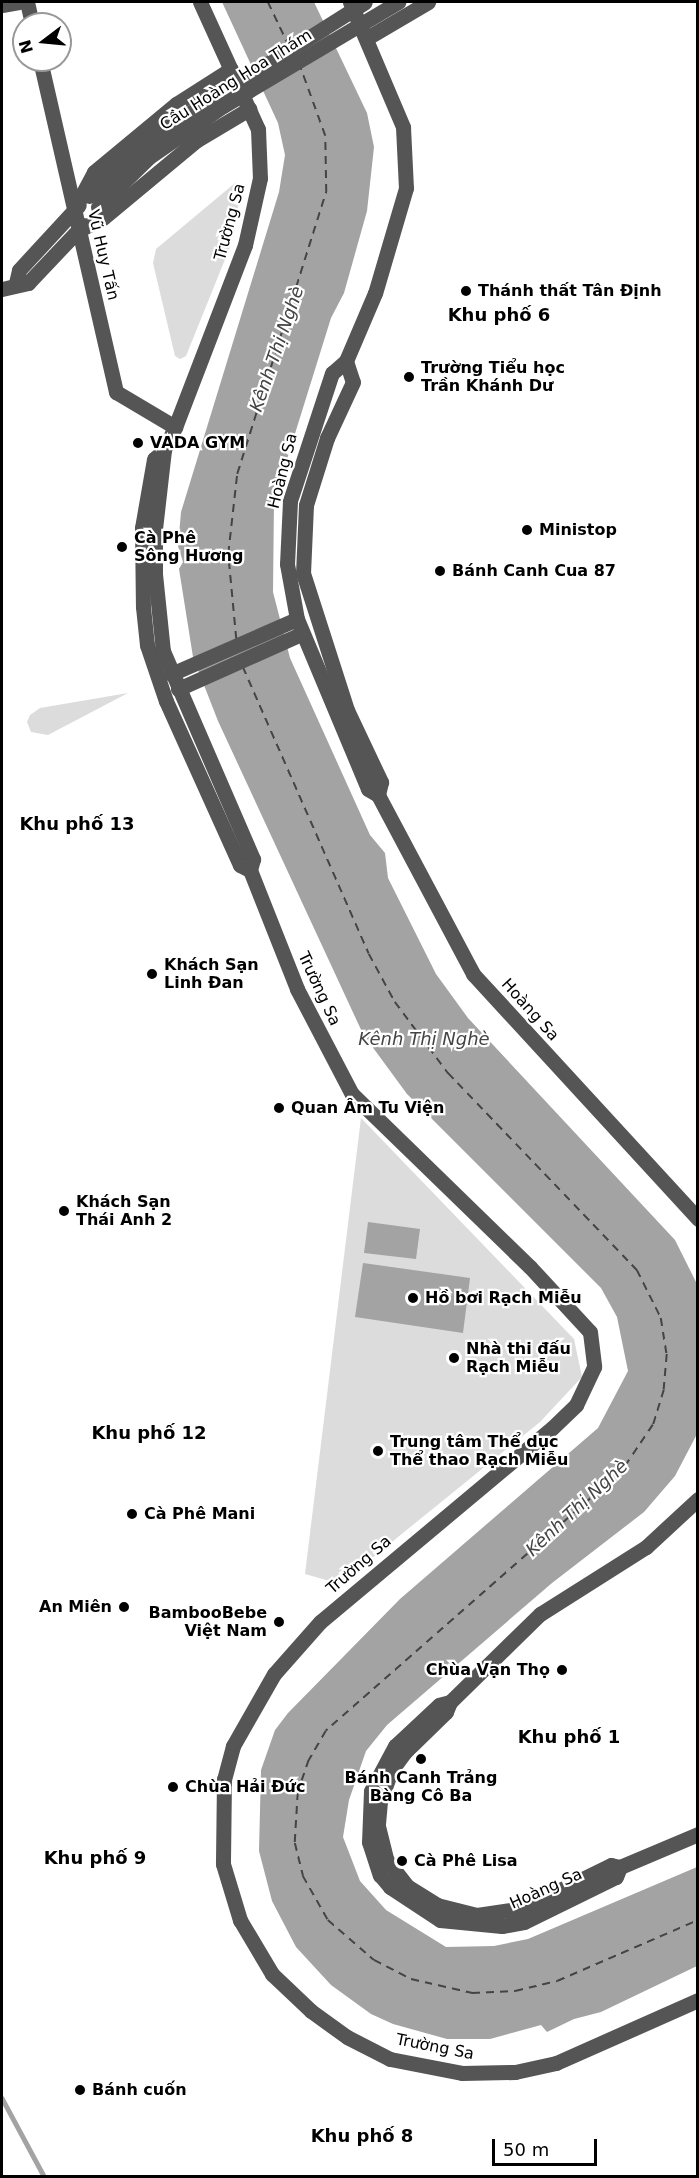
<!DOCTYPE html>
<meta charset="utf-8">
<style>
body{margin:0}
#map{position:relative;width:699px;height:2178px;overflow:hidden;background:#fff;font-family:"DejaVu Sans",sans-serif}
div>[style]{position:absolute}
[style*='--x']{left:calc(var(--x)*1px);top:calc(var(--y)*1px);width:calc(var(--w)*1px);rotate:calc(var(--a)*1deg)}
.green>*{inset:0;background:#dcdcdc}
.water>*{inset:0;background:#a3a3a3}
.stream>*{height:4.5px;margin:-2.25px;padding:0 2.25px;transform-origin:2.25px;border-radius:2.25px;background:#a3a3a3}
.ferry>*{height:1.5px;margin-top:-0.75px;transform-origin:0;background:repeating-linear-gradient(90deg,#444 0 8px,transparent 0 14px)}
.minor>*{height:15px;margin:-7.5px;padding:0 7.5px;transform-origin:7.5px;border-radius:7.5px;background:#555}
.minor-bridge>*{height:15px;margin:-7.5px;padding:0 7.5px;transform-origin:7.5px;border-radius:7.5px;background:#555}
.dots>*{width:16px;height:16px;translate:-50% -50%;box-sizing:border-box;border:3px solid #fff;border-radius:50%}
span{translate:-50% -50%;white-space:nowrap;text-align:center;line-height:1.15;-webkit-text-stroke:4.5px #fff;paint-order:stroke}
.street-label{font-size:16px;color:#000}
.poi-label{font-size:16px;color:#000;font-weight:700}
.left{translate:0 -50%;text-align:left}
.right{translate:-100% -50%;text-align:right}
.neighbourhood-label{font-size:18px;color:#000;font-weight:700}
.water-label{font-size:18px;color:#444;font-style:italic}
.frame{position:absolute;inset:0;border:3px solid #000;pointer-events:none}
.north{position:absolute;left:12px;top:12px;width:60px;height:60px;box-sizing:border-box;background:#fff;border:2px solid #999;border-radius:50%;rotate:254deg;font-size:16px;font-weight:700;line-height:24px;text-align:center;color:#000}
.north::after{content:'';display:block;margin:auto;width:21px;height:27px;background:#000;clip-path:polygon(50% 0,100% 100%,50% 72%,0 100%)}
.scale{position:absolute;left:492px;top:2139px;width:105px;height:27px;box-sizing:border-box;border:3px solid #000;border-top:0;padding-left:8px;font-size:18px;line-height:21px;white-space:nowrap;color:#000;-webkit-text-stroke:4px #fff;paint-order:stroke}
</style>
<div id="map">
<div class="green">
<i style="clip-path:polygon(235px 183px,241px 192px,230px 247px,186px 356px,180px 359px,175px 356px,153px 263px,156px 249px)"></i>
<i style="clip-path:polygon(128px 693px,48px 735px,31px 732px,27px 722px,30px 715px,40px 708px)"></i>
<i style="clip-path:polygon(361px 1118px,574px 1339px,582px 1377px,540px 1422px,340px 1584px,305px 1574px)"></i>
</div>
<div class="water">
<i style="clip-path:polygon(222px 2px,314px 2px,367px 113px,374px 147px,367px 211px,344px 293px,331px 318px,274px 501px,273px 592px,290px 658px,370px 835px,385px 853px,388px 878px,436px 974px,468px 1018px,675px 1240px,697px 1284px,697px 1434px,675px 1476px,644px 1512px,552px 1583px,387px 1725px,366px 1751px,349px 1800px,343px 1837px,360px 1881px,386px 1910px,446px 1947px,494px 1946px,528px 1939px,697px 1867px,697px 1966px,601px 2012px,574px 2019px,547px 2032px,541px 2025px,490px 2039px,447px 2039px,393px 2024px,371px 2014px,331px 1985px,296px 1947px,272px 1901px,259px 1851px,261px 1770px,275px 1730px,288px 1713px,400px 1599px,598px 1428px,628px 1371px,617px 1317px,601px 1288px,407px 1094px,363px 1034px,218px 721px,193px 657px,179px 569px,183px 562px,178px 546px,181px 512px,279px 192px,285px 155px,278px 123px)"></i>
<i style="clip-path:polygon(368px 1222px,420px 1229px,416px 1259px,364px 1253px)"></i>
<i style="clip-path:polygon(363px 1263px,470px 1278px,463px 1333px,355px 1317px)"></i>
</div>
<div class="stream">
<i style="--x:2;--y:2098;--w:89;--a:61.7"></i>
</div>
<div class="ferry">
<i style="--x:268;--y:2;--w:47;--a:64.5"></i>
<i style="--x:236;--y:639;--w:85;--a:-95.4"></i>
<i style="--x:228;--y:554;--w:81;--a:-83.6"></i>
<i style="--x:237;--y:474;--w:296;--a:-72.5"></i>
<i style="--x:326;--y:192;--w:56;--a:-91"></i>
<i style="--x:325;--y:136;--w:73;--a:-109.9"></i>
<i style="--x:243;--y:667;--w:313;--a:66.3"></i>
<i style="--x:369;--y:954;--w:55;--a:61.6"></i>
<i style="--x:395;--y:1002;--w:89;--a:53.3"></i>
<i style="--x:448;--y:1073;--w:273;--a:46.2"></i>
<i style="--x:637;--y:1270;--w:54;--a:63.4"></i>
<i style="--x:661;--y:1318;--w:36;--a:81"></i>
<i style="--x:667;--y:1354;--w:36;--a:95"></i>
<i style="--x:664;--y:1390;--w:37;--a:107"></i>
<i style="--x:653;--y:1425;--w:55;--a:124"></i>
<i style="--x:622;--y:1471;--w:394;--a:138.7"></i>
<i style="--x:326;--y:1731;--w:34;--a:120"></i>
<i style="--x:309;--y:1760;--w:34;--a:109"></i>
<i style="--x:298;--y:1792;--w:51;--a:93.4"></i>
<i style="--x:295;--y:1843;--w:34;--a:76"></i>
<i style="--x:303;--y:1876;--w:51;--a:60.4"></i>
<i style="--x:328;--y:1920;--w:61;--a:41"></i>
<i style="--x:374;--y:1960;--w:42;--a:27.2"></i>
<i style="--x:411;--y:1979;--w:63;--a:12.9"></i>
<i style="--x:472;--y:1993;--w:43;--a:-2.7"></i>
<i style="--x:515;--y:1991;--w:43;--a:-13.4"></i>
<i style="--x:557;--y:1981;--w:154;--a:-23.4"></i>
</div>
<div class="minor">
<i style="--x:27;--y:2;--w:23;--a:77"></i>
<i style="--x:200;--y:2;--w:140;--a:65.5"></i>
<i style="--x:258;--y:129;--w:49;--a:87.7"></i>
<i style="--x:260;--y:178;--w:69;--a:102.6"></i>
<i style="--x:245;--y:245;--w:195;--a:111"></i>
<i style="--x:175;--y:427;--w:25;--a:116"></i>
<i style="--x:164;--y:450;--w:13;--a:138"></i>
<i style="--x:154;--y:459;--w:70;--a:99.9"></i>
<i style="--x:142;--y:528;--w:79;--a:89.3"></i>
<i style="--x:143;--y:607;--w:38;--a:84"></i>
<i style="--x:147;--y:645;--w:59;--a:71.3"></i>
<i style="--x:166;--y:701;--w:180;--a:65.7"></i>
<i style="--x:240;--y:865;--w:11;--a:27"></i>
<i style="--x:350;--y:2;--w:136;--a:67"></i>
<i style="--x:403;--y:127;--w:61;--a:87.2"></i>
<i style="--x:406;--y:188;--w:109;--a:106.4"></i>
<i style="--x:375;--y:293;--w:74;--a:113.1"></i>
<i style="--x:346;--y:361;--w:18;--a:139"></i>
<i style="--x:332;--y:373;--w:135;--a:108.2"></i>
<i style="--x:290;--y:501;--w:63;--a:92.7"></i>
<i style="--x:287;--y:564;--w:56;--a:79.7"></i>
<i style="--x:297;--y:619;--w:184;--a:67.3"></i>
<i style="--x:368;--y:789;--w:12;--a:31"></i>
<i style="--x:378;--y:795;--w:203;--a:62"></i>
<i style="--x:473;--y:974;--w:333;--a:47.4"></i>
<i style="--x:2;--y:5;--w:17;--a:-10"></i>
<i style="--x:367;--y:38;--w:71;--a:-30.5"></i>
<i style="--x:40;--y:60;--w:341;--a:77.1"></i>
<i style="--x:116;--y:392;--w:69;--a:30.7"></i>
<i style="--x:76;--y:206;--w:38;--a:-62"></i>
<i style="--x:94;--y:172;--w:107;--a:-39.7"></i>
<i style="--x:176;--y:104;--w:65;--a:-32.5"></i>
<i style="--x:79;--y:230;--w:27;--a:-27"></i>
<i style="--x:103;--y:218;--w:122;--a:-39.7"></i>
<i style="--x:197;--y:140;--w:61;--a:-30.8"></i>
<i style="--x:16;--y:283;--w:13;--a:-77"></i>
<i style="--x:19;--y:270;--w:88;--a:-47.3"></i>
<i style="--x:2;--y:289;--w:27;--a:-13"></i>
<i style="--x:28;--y:283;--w:80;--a:-46.5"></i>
<i style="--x:346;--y:361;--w:22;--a:72"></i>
<i style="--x:353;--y:382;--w:62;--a:114.9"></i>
<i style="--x:327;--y:438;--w:70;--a:107.4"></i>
<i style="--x:306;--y:505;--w:68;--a:92.5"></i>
<i style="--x:303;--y:573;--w:144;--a:72.2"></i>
<i style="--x:347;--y:710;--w:80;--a:64.7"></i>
<i style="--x:381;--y:782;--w:13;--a:103"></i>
<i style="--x:164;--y:450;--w:80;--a:96.5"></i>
<i style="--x:155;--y:529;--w:45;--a:90"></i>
<i style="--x:155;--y:574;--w:77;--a:84.1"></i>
<i style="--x:163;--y:651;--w:227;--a:66.6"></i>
<i style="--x:253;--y:859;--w:11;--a:105"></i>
<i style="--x:250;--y:870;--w:128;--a:68.4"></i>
<i style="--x:297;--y:989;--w:119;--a:62.4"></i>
<i style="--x:352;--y:1094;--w:248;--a:44.2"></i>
<i style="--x:530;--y:1267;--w:88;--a:47.3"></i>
<i style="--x:590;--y:1332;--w:35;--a:83"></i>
<i style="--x:594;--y:1367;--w:42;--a:115.3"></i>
<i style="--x:576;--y:1405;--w:33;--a:136"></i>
<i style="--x:552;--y:1428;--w:302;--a:140.1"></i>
<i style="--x:320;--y:1622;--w:69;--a:131.5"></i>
<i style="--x:274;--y:1674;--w:83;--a:119.7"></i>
<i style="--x:233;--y:1746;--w:34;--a:105"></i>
<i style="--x:224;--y:1779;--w:85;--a:90.7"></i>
<i style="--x:223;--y:1864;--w:59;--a:73.1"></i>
<i style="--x:240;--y:1920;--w:63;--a:59.3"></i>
<i style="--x:272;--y:1974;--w:54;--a:43.5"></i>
<i style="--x:311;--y:2011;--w:44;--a:35.8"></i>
<i style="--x:347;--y:2037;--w:48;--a:27.1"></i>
<i style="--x:390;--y:2059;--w:73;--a:11"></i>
<i style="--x:462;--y:2073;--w:53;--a:-1.1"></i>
<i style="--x:515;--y:2072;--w:42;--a:-12.4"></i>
<i style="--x:556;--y:2063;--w:155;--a:-23.9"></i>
<i style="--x:171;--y:674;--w:137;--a:-23.6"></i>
<i style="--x:178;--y:689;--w:135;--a:-24.1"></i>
<i style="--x:698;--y:1499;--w:71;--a:137.3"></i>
<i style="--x:646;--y:1547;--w:125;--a:147.7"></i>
<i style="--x:540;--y:1614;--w:126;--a:135.6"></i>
<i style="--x:450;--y:1702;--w:11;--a:112"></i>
<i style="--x:446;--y:1712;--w:59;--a:135.7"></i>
<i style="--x:404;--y:1753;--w:22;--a:126"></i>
<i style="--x:391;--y:1771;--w:32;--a:110"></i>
<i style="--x:380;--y:1801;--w:25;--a:95"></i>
<i style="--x:378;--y:1826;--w:34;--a:76"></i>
<i style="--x:386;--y:1859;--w:34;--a:52"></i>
<i style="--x:407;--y:1886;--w:36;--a:32"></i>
<i style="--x:437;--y:1905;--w:41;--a:14"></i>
<i style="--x:477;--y:1915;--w:47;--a:-8.7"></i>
<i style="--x:523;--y:1908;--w:98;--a:-26"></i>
<i style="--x:611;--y:1865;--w:9;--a:13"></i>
<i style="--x:620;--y:1867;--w:85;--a:-22.9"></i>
<i style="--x:450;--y:1702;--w:11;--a:165"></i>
<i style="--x:439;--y:1705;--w:60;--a:137"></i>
<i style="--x:395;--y:1746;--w:51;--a:118.1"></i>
<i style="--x:371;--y:1791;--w:51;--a:92.2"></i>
<i style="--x:369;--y:1842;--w:35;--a:72"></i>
<i style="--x:380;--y:1875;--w:16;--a:50"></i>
<i style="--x:390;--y:1887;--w:60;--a:33.4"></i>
<i style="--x:440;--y:1920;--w:62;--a:5.5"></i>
<i style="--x:502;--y:1926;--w:22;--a:-10"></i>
<i style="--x:524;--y:1922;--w:102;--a:-26.1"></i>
<i style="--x:616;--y:1877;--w:11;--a:-68"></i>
</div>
<div class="minor-bridge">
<i style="--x:89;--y:196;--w:64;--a:-43.1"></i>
<i style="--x:136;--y:152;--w:51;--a:-37.1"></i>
<i style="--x:177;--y:121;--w:222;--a:-32.3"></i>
<i style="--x:98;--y:207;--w:71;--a:-44.4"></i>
<i style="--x:149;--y:157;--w:90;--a:-34.6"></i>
<i style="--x:223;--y:106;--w:204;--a:-30.7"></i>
</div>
<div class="dots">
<i style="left:466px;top:291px;background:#000"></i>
<i style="left:409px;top:377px;background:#000"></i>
<i style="left:138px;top:443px;background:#000"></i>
<i style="left:527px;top:530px;background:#000"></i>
<i style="left:122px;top:547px;background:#000"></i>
<i style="left:440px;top:571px;background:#000"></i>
<i style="left:152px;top:974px;background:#000"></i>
<i style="left:279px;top:1108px;background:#000"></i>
<i style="left:64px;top:1211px;background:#000"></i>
<i style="left:413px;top:1298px;background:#000"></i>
<i style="left:454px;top:1358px;background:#000"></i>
<i style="left:378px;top:1451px;background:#000"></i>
<i style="left:132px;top:1514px;background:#000"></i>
<i style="left:124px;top:1607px;background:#000"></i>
<i style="left:279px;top:1622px;background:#000"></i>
<i style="left:562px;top:1670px;background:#000"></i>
<i style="left:421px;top:1759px;background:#000"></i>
<i style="left:173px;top:1787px;background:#000"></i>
<i style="left:402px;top:1861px;background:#000"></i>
<i style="left:80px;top:2090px;background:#000"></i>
</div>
<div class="street-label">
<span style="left:236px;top:80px;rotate:-32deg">Cầu Hoàng Hoa Thám</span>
<span style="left:230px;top:222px;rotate:-75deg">Trường Sa</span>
<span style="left:103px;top:255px;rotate:77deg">Vũ Huy Tấn</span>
<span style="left:283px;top:471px;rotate:-76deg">Hoàng Sa</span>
<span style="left:319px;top:989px;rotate:65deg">Trường Sa</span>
<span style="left:530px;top:1010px;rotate:48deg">Hoàng Sa</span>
<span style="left:359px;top:1565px;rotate:-41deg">Trường Sa</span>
<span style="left:546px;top:1889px;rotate:-24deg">Hoàng Sa</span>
<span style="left:435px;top:2047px;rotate:11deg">Trường Sa</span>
</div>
<div class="poi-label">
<span class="left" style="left:478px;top:291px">Thánh thất Tân Định</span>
<span class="left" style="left:421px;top:377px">Trường Tiểu học<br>Trần Khánh Dư</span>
<span class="left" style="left:150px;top:443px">VADA GYM</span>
<span class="left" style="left:539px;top:530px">Ministop</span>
<span class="left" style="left:134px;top:547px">Cà Phê<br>Sông Hương</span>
<span class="left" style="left:452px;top:571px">Bánh Canh Cua 87</span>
<span class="left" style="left:164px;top:974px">Khách Sạn<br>Linh Đan</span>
<span class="left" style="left:291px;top:1108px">Quan Âm Tu Viện</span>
<span class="left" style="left:76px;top:1211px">Khách Sạn<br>Thái Anh 2</span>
<span class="left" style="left:425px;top:1298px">Hồ bơi Rạch Miễu</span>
<span class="left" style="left:466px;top:1358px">Nhà thi đấu<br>Rạch Miễu</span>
<span class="left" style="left:390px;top:1451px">Trung tâm Thể dục<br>Thể thao Rạch Miễu</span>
<span class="left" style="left:144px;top:1514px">Cà Phê Mani</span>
<span class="right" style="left:112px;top:1607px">An Miên</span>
<span class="right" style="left:267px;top:1622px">BambooBebe<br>Việt Nam</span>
<span class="right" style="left:550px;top:1670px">Chùa Vạn Thọ</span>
<span style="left:421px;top:1787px">Bánh Canh Trảng<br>Bàng Cô Ba</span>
<span class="left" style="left:185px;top:1787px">Chùa Hải Đức</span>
<span class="left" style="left:414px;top:1861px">Cà Phê Lisa</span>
<span class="left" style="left:92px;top:2090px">Bánh cuốn</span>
</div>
<div class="neighbourhood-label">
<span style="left:499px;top:315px">Khu phố 6</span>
<span style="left:77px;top:824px">Khu phố 13</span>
<span style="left:149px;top:1433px">Khu phố 12</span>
<span style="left:569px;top:1737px">Khu phố 1</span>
<span style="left:95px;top:1858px">Khu phố 9</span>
<span style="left:362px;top:2136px">Khu phố 8</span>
</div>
<div class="water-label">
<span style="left:277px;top:349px;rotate:-71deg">Kênh Thị Nghè</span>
<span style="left:424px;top:1039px">Kênh Thị Nghè</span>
<span style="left:577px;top:1508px;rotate:-43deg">Kênh Thị Nghè</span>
</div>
<div class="frame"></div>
<div class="north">N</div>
<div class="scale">50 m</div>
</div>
